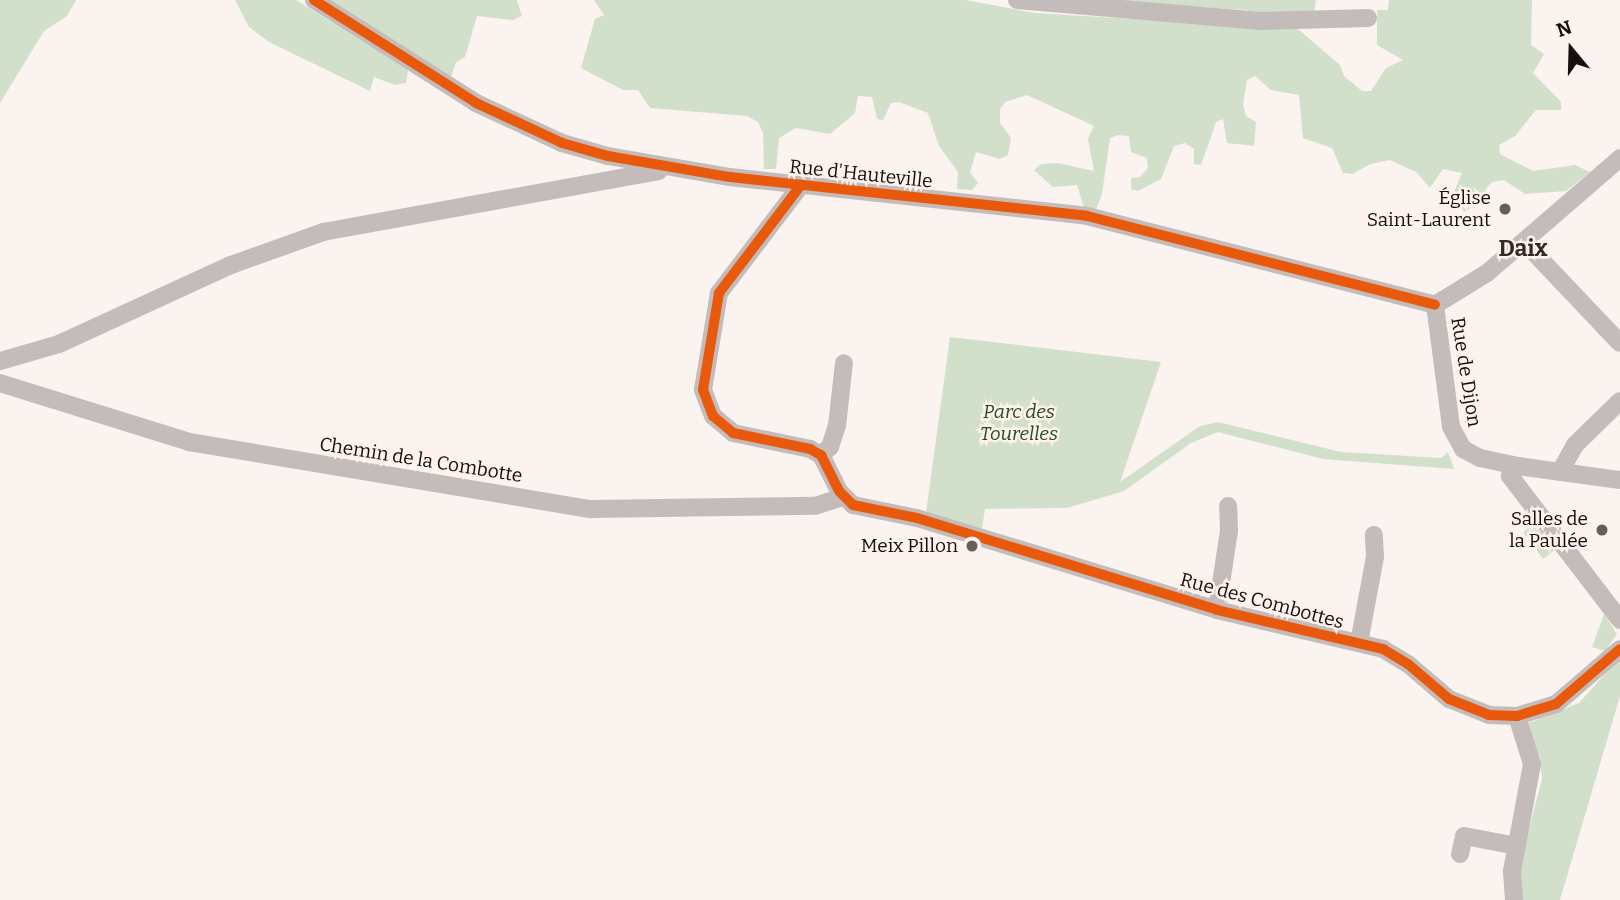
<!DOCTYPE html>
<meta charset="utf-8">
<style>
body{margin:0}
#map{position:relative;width:1620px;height:900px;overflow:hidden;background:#faf3f0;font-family:Bitter,serif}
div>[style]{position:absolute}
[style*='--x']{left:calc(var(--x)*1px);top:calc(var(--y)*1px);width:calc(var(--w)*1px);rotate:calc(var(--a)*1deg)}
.green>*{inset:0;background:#d2dfca}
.minor>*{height:18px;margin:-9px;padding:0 9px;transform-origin:9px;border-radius:9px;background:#c4bcbb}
.cycleway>*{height:10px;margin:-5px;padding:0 5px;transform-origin:5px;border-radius:5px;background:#e8590c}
.dots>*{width:19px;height:19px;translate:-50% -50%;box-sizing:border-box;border:4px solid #fef1ec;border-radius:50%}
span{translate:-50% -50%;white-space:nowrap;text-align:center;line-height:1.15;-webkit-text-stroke:5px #fef1ec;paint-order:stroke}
.street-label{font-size:19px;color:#140f0e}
.poi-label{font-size:19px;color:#140f0e}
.right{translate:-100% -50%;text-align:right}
.park-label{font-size:19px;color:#1f4f17;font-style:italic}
.quarter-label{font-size:23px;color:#332926;font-weight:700}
.north{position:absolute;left:1536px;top:14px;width:70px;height:70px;-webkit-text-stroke:5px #fef1ec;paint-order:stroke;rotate:341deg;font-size:19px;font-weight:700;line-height:28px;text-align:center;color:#140f0e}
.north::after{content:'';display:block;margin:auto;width:24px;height:32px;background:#140f0e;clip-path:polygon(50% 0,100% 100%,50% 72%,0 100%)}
</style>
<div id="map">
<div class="green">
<i style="clip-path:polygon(0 0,76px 0,67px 16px,44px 31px,0 103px)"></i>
<i style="clip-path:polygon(235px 0,296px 0,408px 70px,406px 83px,395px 85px,374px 77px,370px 91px,269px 42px,249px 27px)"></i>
<i style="clip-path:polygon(329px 0,517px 0,522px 16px,513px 20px,477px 16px,465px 57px,456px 62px,451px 77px)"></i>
<i style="clip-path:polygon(594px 0,965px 0,1035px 13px,1298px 29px,1340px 65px,1344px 76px,1362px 91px,1371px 91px,1386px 68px,1403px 60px,1377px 45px,1377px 10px,1388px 10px,1389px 0,1532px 0,1531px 45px,1544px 54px,1533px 73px,1561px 102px,1561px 110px,1536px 110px,1515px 136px,1499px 145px,1500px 154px,1533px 171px,1575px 165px,1590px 172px,1566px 191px,1525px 194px,1504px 180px,1492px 182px,1486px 189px,1485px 200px,1464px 212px,1454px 192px,1462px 173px,1443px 169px,1430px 188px,1416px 172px,1390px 160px,1370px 164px,1353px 174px,1343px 173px,1332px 148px,1303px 138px,1299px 95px,1271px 90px,1255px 76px,1247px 80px,1243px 104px,1246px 116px,1256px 122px,1254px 146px,1227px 143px,1223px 119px,1216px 122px,1201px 165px,1194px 164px,1194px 149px,1185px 143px,1174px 146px,1161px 179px,1138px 191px,1131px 189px,1131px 178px,1140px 177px,1148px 168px,1147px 158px,1131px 152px,1129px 136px,1118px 135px,1110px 138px,1102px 194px,1095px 212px,1085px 211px,1077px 185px,1053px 187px,1034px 170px,1041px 164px,1057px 163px,1094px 171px,1088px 139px,1094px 126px,1027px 95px,1005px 102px,1000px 109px,1000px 123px,1011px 138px,1008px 155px,1000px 159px,976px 152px,970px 172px,978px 183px,972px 190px,957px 189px,958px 172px,939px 146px,928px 113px,899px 102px,891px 103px,883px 120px,877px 119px,872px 97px,858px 96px,855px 113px,830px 134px,796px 128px,779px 138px,776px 169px,764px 169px,763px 133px,758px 122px,747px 116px,650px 108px,638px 90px,623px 90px,581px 68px,595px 19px,604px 15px)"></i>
<i style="clip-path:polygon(1078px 0,1316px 0,1313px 19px,1252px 16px,1247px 10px)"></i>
<i style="clip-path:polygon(950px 337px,1161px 362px,1120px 482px,1200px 426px,1218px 422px,1341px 452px,1441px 458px,1448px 452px,1454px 469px,1323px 459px,1218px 432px,1191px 443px,1124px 491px,1067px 508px,985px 509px,982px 529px,926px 513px)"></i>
<i style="clip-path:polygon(1537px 522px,1556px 549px,1543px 559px,1523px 532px)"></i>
<i style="clip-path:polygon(1604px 614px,1617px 634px,1605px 651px,1592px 647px)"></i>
<i style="clip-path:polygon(1620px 657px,1620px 696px,1560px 900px,1519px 900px,1518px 871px,1542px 779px,1540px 756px,1536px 753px,1529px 723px,1579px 703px)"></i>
</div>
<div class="minor">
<i style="--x:314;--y:0;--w:192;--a:32.4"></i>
<i style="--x:476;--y:103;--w:95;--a:24.9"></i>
<i style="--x:562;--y:143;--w:48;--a:15.8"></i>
<i style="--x:608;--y:156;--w:124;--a:9.8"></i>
<i style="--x:730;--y:177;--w:359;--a:6.2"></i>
<i style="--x:1087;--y:216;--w:359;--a:14.3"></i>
<i style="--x:1017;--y:0;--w:245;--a:4.9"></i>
<i style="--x:1261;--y:21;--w:107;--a:-1.6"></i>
<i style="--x:801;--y:185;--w:136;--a:127.2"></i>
<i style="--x:719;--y:293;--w:98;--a:99.4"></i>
<i style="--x:703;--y:390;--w:28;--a:69"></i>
<i style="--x:713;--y:416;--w:26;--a:40"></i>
<i style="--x:733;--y:433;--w:79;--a:11.7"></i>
<i style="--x:810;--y:449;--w:13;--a:29"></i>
<i style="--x:821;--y:455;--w:40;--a:63.4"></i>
<i style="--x:839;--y:491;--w:20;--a:45"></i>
<i style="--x:853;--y:505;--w:65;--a:11.5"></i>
<i style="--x:917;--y:518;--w:314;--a:17"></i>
<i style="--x:1217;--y:610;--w:171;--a:13.2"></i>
<i style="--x:1383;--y:649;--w:29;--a:31"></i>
<i style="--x:1408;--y:664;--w:54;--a:40.5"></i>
<i style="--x:1449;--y:699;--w:43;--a:21.8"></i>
<i style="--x:1489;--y:715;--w:28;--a:2"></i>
<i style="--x:1517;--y:716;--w:41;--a:-17.1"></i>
<i style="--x:1556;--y:704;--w:84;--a:-40.7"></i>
<i style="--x:1524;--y:242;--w:139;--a:46.5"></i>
<i style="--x:1435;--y:305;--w:123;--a:82.5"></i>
<i style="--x:1451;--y:427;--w:25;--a:61"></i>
<i style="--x:1463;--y:449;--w:19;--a:28"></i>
<i style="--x:1480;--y:458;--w:39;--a:12"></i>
<i style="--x:1518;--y:466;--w:103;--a:7.8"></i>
<i style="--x:1435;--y:305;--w:61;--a:-31.6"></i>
<i style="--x:1487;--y:273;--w:176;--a:-40.8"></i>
<i style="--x:0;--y:361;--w:61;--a:-16.1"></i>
<i style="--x:59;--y:344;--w:189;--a:-24.7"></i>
<i style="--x:231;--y:265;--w:98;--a:-19.7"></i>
<i style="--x:323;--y:232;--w:341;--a:-10.3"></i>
<i style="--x:0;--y:383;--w:198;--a:17.3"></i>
<i style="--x:189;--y:442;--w:408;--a:9.5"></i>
<i style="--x:591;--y:509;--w:224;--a:-0.8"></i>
<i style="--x:815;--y:506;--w:29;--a:-18"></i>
<i style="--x:821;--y:455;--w:12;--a:-42"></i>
<i style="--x:830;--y:447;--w:22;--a:-72"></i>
<i style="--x:837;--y:426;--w:63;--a:-83.7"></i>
<i style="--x:1518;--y:466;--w:13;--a:129"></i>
<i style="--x:1510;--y:476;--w:181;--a:52.6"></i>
<i style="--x:1560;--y:472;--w:31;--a:-61"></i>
<i style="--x:1575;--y:445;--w:63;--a:-44.4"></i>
<i style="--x:1217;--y:610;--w:80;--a:-81.4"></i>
<i style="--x:1229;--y:531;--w:25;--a:-92"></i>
<i style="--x:1359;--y:643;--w:87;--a:-79.5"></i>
<i style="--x:1375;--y:557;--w:22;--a:-93"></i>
<i style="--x:1460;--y:854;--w:18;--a:-77"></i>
<i style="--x:1464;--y:836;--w:54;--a:10.7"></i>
<i style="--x:1514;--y:900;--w:29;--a:-94"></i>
<i style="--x:1512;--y:871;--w:109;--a:-79.4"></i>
<i style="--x:1532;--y:764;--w:50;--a:-107.4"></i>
</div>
<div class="cycleway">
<i style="--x:314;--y:0;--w:192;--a:32.4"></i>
<i style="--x:476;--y:103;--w:95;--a:24.9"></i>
<i style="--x:562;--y:143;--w:48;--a:15.8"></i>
<i style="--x:608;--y:156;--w:124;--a:9.8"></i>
<i style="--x:730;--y:177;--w:359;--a:6.2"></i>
<i style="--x:1087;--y:216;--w:359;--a:14.3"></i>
<i style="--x:801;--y:185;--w:136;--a:127.2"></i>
<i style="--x:719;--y:293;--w:98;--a:99.4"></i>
<i style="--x:703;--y:390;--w:28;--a:69"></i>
<i style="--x:713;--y:416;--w:26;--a:40"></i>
<i style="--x:733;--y:433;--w:79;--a:11.7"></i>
<i style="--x:810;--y:449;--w:13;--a:29"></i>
<i style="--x:821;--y:455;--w:40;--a:63.4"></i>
<i style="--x:839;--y:491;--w:20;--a:45"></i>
<i style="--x:853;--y:505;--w:65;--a:11.5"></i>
<i style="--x:917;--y:518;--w:314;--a:17"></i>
<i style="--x:1217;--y:610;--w:171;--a:13.2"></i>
<i style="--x:1383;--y:649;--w:29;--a:31"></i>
<i style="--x:1408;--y:664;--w:54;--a:40.5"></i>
<i style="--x:1449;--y:699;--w:43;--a:21.8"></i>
<i style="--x:1489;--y:715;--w:28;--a:2"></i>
<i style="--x:1517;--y:716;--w:41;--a:-17.1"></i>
<i style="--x:1556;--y:704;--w:84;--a:-40.7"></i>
</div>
<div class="dots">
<i style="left:1505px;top:209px;background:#645f5d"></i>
<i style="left:1602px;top:530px;background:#645f5d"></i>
<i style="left:972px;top:546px;background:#645f5d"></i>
</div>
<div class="street-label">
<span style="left:861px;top:174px;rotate:6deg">Rue d'Hauteville</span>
<span style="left:1466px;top:372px;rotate:81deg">Rue de Dijon</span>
<span style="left:421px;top:460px;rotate:9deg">Chemin de la Combotte</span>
<span style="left:1262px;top:601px;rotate:15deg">Rue des Combottes</span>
</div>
<div class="poi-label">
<span class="right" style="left:1491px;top:209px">Église<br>Saint-Laurent</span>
<span class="right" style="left:1588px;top:530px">Salles de<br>la Paulée</span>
<span class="right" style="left:958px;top:546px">Meix Pillon</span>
</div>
<div class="park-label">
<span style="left:1019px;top:423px">Parc des<br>Tourelles</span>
</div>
<div class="quarter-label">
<span style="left:1523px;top:248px">Daix</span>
</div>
<div class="north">N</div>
</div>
